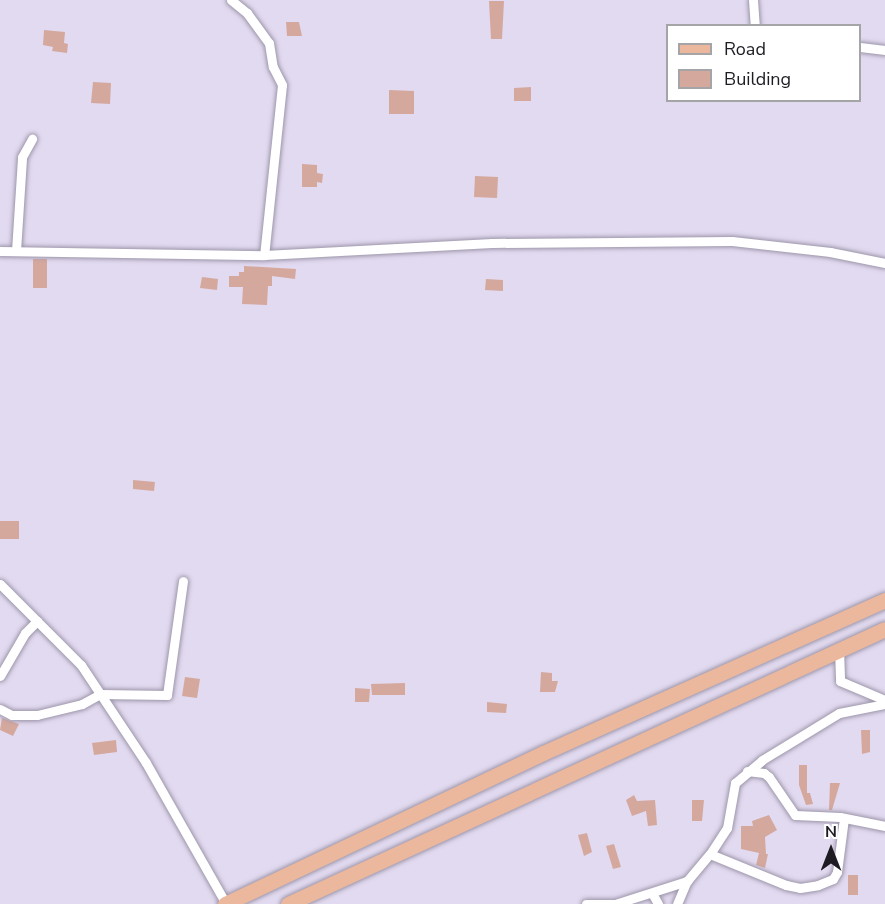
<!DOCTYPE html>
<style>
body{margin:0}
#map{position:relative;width:885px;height:904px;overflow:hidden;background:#e2daf0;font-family:"Nunito Sans",sans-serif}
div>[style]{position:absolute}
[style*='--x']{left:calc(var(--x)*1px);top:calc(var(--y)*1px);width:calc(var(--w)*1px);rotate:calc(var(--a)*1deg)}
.building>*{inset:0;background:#d5a89e}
.roads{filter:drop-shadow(0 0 2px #9d96aa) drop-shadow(0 0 2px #9d96aa)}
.minor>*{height:9px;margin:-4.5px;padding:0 4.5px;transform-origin:4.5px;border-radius:4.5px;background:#fff}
.primary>*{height:15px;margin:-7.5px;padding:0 7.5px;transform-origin:7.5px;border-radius:7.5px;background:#ebb89e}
span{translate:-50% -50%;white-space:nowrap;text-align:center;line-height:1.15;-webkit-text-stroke:5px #fff;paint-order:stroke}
.legend{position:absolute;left:666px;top:24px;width:195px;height:78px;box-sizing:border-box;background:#fff;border:2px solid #a5a4a7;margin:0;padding:8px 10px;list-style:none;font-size:18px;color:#1e1b23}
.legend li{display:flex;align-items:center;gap:12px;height:30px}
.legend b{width:30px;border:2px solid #a5a4a7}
.north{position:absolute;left:801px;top:820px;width:60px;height:60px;-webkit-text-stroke:4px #fff;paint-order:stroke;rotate:0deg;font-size:16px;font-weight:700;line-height:24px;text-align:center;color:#1e1b23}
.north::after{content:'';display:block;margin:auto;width:21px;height:27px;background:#1e1b23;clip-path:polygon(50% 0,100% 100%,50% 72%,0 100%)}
</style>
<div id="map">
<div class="building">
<i style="clip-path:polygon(489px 1px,504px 1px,502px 39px,491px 39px)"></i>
<i style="clip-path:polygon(286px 22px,299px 22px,302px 36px,287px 36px)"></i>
<i style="clip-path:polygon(44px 30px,65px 32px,64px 43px,68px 44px,67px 53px,52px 51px,53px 47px,43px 45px)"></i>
<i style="clip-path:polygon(93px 82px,111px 83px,110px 104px,91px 103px)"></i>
<i style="clip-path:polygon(531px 87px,531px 101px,514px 101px,514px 88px)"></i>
<i style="clip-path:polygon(389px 90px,414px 91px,414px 114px,389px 114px)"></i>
<i style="clip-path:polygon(302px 164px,317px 165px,317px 173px,323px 174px,322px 183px,317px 182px,317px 187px,302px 187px)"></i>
<i style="clip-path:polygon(475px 176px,498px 177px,497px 198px,474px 197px)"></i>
<i style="clip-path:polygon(33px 259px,47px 259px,47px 288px,33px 288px)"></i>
<i style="clip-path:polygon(244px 266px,296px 269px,295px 279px,272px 276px,272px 286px,268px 286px,267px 305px,242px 304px,243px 287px,229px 287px,229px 276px,239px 276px,239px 272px,244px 272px)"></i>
<i style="clip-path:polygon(202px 277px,218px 279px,217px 290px,200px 288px)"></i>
<i style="clip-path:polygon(486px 279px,503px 280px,503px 291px,485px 290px)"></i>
<i style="clip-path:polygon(133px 480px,155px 482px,154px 491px,133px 489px)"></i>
<i style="clip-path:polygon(0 521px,19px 521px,19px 539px,0 539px)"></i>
<i style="clip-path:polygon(541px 672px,552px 673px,552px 681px,558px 681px,555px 692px,540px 692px)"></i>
<i style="clip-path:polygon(185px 677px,200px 679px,197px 698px,182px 696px)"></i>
<i style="clip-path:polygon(405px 683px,405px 695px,372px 695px,371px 684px)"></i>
<i style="clip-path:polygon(355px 688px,370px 689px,369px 702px,355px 702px)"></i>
<i style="clip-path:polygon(487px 702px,507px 704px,506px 713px,487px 712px)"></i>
<i style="clip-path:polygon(2px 718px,19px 724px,13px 736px,0 730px)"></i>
<i style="clip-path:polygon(861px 730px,870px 730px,870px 752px,862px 754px)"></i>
<i style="clip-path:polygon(116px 740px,117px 752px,94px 755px,92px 743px)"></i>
<i style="clip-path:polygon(799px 765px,807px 765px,807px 793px,810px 793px,813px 804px,806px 805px,799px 785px)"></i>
<i style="clip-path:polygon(830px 783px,840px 783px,832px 810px,829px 810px)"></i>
<i style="clip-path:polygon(634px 795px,637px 801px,655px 800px,657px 825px,648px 826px,646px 811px,632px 816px,626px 800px)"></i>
<i style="clip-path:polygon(692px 800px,704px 800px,702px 821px,692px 821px)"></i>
<i style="clip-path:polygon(769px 815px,777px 830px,765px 837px,766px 854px,768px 854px,765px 868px,756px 865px,759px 853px,741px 849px,741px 826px,753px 826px,752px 821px)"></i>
<i style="clip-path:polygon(587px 833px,592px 852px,584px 856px,578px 835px)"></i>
<i style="clip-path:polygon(614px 844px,621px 867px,613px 869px,606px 846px)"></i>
<i style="clip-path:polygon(848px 875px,858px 875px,858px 895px,848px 895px)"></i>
</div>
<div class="roads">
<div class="minor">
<i style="--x:231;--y:0;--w:21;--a:39"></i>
<i style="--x:247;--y:13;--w:37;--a:54"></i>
<i style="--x:269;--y:43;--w:24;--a:81"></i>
<i style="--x:273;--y:67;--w:20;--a:63"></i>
<i style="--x:282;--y:85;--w:171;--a:96"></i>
<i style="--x:753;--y:0;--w:26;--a:86"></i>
<i style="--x:860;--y:47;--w:25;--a:7"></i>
<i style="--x:0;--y:251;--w:264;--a:0.9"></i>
<i style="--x:264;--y:255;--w:228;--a:-3"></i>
<i style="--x:492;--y:243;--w:240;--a:-0.5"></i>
<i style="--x:732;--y:241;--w:99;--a:6.4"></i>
<i style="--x:830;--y:252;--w:56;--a:11.3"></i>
<i style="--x:16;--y:251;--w:94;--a:-86.3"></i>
<i style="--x:22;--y:157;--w:21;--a:-61"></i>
<i style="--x:0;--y:584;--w:115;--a:45"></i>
<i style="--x:81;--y:665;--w:118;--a:56.4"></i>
<i style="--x:146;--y:763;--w:162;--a:60.4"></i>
<i style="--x:839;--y:649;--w:32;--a:88"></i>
<i style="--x:840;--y:681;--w:49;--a:22.9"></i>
<i style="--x:0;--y:676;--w:50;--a:-59.8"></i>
<i style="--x:25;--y:633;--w:17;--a:-45"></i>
<i style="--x:0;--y:709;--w:13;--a:27"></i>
<i style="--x:12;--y:715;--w:25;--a:0"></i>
<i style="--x:37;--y:715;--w:46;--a:-13.7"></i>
<i style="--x:82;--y:704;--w:21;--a:-29"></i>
<i style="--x:100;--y:694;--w:67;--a:0.9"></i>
<i style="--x:167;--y:695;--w:115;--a:-82"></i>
<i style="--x:747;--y:771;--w:17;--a:7"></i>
<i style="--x:764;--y:773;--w:6;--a:39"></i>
<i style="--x:769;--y:777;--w:46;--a:55.6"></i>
<i style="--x:795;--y:815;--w:45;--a:2.5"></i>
<i style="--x:840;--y:817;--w:46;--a:11.3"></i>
<i style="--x:710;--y:854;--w:82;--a:22.2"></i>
<i style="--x:786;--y:885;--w:14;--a:12"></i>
<i style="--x:800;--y:888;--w:18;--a:-9"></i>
<i style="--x:818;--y:885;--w:16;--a:-22"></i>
<i style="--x:833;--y:879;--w:8;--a:-60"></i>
<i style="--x:837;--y:872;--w:54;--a:-82.6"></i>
<i style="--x:652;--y:893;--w:13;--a:61"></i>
<i style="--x:586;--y:904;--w:29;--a:0"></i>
<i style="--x:615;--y:904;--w:76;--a:-17.7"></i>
<i style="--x:677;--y:904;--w:25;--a:-67"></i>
<i style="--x:687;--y:881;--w:35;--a:-50"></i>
<i style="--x:710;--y:854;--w:31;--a:-57"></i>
<i style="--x:727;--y:828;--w:46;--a:-79.9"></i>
<i style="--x:735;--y:783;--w:35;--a:-40"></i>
<i style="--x:762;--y:760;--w:90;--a:-31.4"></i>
<i style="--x:839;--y:713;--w:47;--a:-11.1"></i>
</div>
<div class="primary">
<i style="--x:225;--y:904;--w:352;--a:-25.4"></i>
<i style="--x:543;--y:753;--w:375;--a:-24.1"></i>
<i style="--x:288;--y:904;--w:657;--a:-24.73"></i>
</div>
</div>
<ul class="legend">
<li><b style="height:8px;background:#ebb89e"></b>Road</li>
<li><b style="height:16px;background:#d5a89e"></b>Building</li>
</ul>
<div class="north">N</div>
</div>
